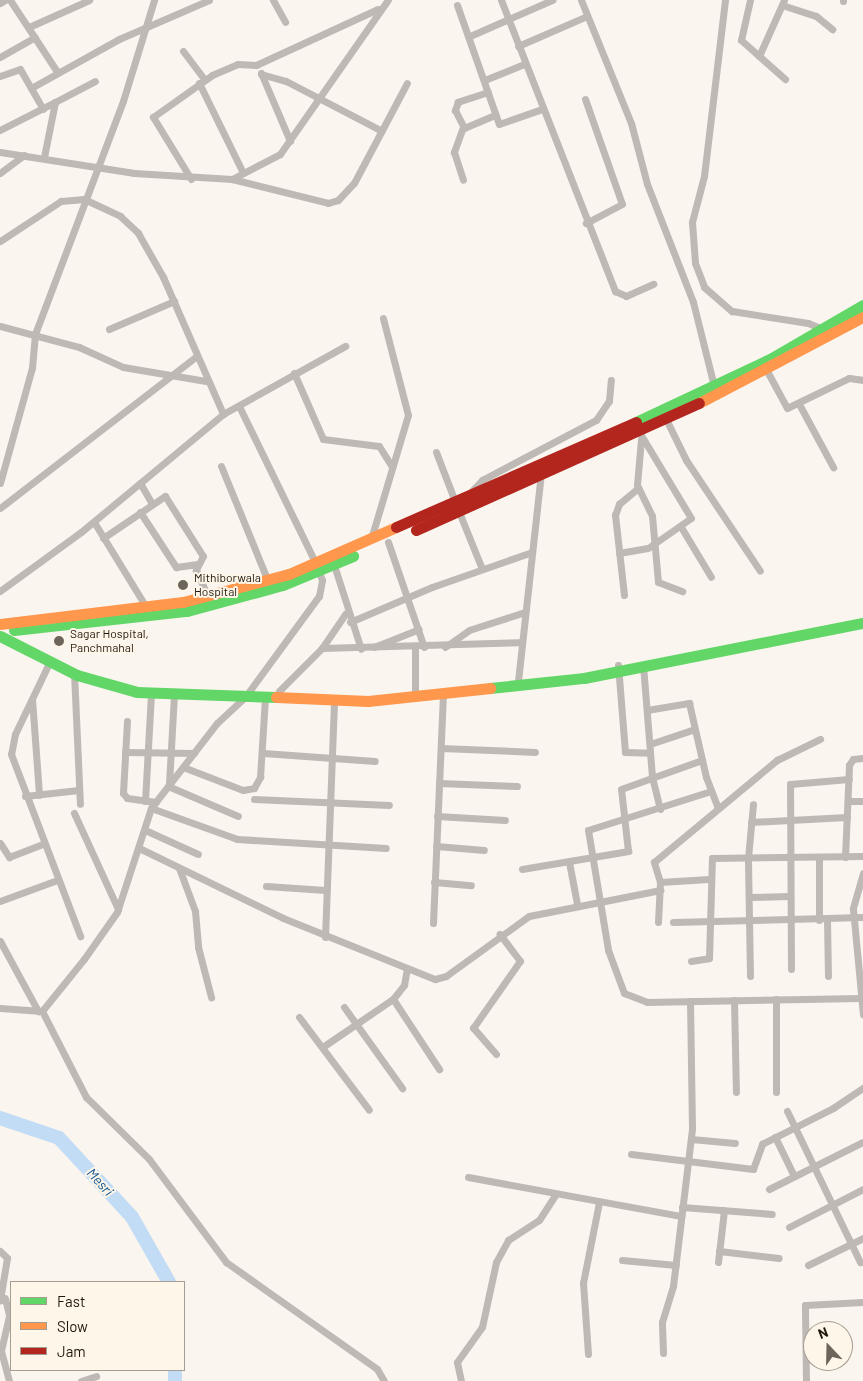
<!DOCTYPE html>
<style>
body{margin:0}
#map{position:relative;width:863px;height:1381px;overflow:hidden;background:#faf5ef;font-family:Barlow,sans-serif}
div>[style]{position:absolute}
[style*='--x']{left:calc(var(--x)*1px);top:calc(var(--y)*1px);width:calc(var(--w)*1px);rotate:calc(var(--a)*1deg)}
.river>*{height:14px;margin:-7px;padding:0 7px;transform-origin:7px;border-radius:7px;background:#c3dcf5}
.street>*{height:7px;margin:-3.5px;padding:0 3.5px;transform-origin:3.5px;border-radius:3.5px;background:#beb9b5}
.fast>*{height:11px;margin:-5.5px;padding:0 5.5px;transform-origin:5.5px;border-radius:5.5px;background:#63d668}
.slow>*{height:11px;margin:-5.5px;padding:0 5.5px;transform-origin:5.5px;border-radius:5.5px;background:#ff974d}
.jam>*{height:11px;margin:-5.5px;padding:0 5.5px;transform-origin:5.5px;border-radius:5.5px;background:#b3261e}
.dots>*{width:14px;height:14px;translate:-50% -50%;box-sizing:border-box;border:2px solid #fff6ea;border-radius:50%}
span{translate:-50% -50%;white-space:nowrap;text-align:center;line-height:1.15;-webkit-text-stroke:4px #fff6ea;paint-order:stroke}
.poi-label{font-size:12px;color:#20180d}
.left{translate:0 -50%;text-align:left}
.water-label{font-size:14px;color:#0e568f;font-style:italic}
.legend{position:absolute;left:10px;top:1281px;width:175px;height:90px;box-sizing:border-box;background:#fff6ea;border:1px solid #a69d92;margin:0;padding:6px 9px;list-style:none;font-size:15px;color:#20180d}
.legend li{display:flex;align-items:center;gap:10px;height:25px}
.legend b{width:25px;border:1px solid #a69d92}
.north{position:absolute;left:803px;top:1321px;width:50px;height:50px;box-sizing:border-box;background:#fff6ea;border:1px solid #a69d92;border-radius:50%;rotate:339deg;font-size:14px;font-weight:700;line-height:20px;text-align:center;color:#20180d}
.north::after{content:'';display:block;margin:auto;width:18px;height:22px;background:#6c655c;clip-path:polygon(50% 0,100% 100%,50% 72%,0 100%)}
</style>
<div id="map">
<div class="river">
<i style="--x:0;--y:1118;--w:62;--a:18.7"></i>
<i style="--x:59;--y:1138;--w:108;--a:47.3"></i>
<i style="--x:132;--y:1217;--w:75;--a:60.4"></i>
<i style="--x:175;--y:1381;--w:11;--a:-90"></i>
</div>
<div class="street">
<i style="--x:10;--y:0;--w:87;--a:56.7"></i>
<i style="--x:273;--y:0;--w:25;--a:61"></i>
<i style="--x:501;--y:0;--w:313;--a:68.6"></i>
<i style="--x:615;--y:291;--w:12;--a:24"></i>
<i style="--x:626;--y:296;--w:30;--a:-24"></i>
<i style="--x:581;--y:0;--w:133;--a:67.9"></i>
<i style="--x:631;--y:123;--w:63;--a:75.3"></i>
<i style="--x:647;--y:184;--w:127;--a:68.7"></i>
<i style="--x:693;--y:302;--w:87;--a:76"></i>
<i style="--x:725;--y:0;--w:177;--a:96.8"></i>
<i style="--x:704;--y:176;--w:48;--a:104.6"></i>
<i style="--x:692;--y:222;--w:41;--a:85.8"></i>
<i style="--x:695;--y:263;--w:26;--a:69"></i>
<i style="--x:704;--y:287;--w:37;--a:41"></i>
<i style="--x:732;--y:311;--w:77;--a:9"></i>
<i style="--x:808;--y:323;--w:16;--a:22"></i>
<i style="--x:750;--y:0;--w:41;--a:102.7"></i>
<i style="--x:741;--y:40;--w:59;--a:41.6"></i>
<i style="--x:843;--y:0;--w:1;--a:90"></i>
<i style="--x:0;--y:3;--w:6;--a:-31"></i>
<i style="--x:457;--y:5;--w:126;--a:70.6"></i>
<i style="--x:499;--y:124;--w:46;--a:-19.2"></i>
<i style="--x:782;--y:5;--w:36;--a:18"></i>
<i style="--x:816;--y:16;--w:21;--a:39"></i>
<i style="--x:29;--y:27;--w:66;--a:-24.2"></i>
<i style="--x:470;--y:36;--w:90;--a:-23.7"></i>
<i style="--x:518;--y:46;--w:75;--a:-23.5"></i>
<i style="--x:183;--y:51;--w:36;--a:53"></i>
<i style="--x:759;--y:56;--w:61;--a:-65.9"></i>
<i style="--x:0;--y:57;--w:40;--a:-29.7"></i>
<i style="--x:261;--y:73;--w:74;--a:66.9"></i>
<i style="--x:261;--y:74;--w:26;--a:16"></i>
<i style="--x:286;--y:81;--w:108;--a:27.5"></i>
<i style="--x:0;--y:76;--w:21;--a:-19"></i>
<i style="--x:20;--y:69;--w:46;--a:60.1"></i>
<i style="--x:487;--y:79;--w:40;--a:-22"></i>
<i style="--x:199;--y:83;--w:100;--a:63.9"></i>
<i style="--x:31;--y:88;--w:101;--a:-29.1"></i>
<i style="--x:119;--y:39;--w:98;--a:-23.4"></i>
<i style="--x:488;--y:92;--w:32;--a:162"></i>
<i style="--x:458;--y:102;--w:9;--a:111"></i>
<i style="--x:455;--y:110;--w:20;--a:63"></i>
<i style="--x:464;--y:128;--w:34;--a:-23"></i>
<i style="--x:585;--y:99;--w:111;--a:70.6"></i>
<i style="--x:622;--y:204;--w:41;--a:152.2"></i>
<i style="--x:463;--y:127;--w:27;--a:110"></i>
<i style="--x:454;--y:152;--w:29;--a:72"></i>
<i style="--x:0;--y:130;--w:62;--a:-27"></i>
<i style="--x:0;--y:152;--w:136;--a:8.9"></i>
<i style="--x:134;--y:173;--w:98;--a:3.5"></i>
<i style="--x:232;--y:179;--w:99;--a:14"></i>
<i style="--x:328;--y:203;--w:10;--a:-17"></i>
<i style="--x:338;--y:200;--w:23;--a:-47"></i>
<i style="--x:354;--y:183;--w:113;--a:-62.1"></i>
<i style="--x:44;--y:157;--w:56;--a:-78.7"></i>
<i style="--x:55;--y:102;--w:45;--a:-27.7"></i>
<i style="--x:0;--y:173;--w:30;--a:-37"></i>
<i style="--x:191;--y:179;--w:73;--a:-121.5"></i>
<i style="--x:153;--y:117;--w:72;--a:-35.4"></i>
<i style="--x:212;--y:75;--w:28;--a:-23"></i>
<i style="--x:238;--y:64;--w:18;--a:3"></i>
<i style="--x:256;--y:65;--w:134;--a:-24.7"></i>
<i style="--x:232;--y:179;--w:54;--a:-27.5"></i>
<i style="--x:280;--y:154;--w:188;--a:-55"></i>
<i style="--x:0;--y:241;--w:73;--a:-33.3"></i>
<i style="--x:61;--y:201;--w:23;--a:-5"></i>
<i style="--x:84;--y:199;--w:40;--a:25"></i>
<i style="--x:120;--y:216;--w:25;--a:43"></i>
<i style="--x:138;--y:233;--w:51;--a:60.4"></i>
<i style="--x:163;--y:277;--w:150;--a:66.3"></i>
<i style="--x:0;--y:326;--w:82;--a:14.9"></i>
<i style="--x:79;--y:347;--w:48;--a:24.4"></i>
<i style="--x:123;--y:367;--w:84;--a:9.6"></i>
<i style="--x:109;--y:329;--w:71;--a:-23.3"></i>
<i style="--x:767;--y:371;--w:42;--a:61.6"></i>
<i style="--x:787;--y:408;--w:69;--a:-25.8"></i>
<i style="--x:849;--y:378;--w:14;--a:8"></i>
<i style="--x:294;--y:373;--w:72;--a:66.3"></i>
<i style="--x:323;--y:439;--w:56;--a:7.1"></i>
<i style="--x:379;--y:446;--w:25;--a:58"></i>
<i style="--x:799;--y:404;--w:72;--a:61.6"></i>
<i style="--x:666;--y:419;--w:46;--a:64"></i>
<i style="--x:686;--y:460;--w:133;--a:56.3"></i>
<i style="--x:641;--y:439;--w:46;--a:95"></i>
<i style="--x:637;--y:485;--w:34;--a:64"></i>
<i style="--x:652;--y:516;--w:66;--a:84.8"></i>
<i style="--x:658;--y:582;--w:26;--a:21"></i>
<i style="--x:436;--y:452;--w:56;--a:69"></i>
<i style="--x:221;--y:466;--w:124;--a:67.8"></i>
<i style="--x:0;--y:483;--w:119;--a:-74.5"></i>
<i style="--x:32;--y:368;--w:34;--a:-85"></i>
<i style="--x:35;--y:334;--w:249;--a:-69.3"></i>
<i style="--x:123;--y:101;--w:106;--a:-72.9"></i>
<i style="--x:140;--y:483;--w:24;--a:60"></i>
<i style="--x:470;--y:493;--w:18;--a:-47"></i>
<i style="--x:482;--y:480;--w:129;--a:-27.8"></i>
<i style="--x:596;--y:420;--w:23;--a:-56"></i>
<i style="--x:609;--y:401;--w:21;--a:-85"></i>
<i style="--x:0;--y:508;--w:249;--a:-37.7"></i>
<i style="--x:140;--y:512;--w:66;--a:56.8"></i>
<i style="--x:176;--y:567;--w:22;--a:-8"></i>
<i style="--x:459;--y:512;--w:61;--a:68"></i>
<i style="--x:94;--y:522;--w:100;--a:58.5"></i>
<i style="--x:681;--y:527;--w:58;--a:59"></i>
<i style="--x:103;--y:538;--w:75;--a:-34.1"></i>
<i style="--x:165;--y:496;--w:71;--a:57.7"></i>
<i style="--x:203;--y:556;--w:16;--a:117"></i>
<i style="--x:196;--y:570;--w:30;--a:66"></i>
<i style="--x:371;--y:539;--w:129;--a:-73.4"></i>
<i style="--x:408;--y:415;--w:100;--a:-104.5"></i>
<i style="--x:388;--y:542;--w:111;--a:71.1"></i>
<i style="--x:619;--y:553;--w:29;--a:-10"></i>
<i style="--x:648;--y:548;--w:52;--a:-34.9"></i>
<i style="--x:691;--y:518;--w:103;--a:-121.1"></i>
<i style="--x:334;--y:565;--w:88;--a:72.2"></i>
<i style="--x:0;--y:591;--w:100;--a:-36.1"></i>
<i style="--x:81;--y:532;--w:185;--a:-39.7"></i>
<i style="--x:223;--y:414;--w:140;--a:-29.1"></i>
<i style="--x:624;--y:595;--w:81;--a:-96.4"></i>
<i style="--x:615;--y:515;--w:12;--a:-70"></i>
<i style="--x:619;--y:504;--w:25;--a:-40"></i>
<i style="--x:350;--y:622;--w:89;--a:-23.1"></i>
<i style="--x:432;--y:587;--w:103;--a:-19.3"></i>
<i style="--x:374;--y:647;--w:48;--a:-21.8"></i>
<i style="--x:415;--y:647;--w:45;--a:90"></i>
<i style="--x:445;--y:647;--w:29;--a:-35"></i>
<i style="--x:469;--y:630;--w:56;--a:-17.8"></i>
<i style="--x:322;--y:648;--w:197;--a:-1.7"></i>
<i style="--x:50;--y:661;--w:81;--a:115.6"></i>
<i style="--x:15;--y:734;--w:20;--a:101"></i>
<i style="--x:11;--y:754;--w:195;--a:69.2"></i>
<i style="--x:618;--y:665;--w:87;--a:85.4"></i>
<i style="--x:625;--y:752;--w:25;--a:2"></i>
<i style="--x:643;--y:665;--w:112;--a:85.4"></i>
<i style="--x:652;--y:777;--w:33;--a:76"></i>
<i style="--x:74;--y:673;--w:131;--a:87.4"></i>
<i style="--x:518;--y:681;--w:209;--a:-83.7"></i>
<i style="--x:279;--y:691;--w:61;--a:-45"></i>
<i style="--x:322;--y:648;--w:42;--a:-55.6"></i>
<i style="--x:32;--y:699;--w:96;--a:85.8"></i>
<i style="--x:647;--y:710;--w:43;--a:-9.5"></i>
<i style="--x:689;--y:703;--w:76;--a:77.1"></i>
<i style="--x:706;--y:777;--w:33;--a:69"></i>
<i style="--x:127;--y:721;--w:72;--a:93.2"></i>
<i style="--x:123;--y:793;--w:6;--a:51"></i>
<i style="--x:127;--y:798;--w:29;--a:8"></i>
<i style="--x:650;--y:744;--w:47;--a:-18.4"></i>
<i style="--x:441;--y:748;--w:94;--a:2.4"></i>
<i style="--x:125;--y:752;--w:69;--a:0.8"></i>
<i style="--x:263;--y:753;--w:112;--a:4.1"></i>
<i style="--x:183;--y:767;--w:64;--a:21"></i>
<i style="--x:243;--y:790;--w:11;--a:-10"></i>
<i style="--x:254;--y:788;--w:13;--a:-61"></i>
<i style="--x:260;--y:777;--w:79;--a:-86.4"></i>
<i style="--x:439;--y:783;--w:78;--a:2.2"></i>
<i style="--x:169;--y:784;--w:90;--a:-86.8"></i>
<i style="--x:168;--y:786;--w:76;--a:23.2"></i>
<i style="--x:711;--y:791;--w:129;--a:162.4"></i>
<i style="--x:588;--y:830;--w:122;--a:80.5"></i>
<i style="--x:608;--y:950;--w:46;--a:69.6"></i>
<i style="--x:624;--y:993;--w:25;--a:21"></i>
<i style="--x:647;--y:1002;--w:214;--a:-1.1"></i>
<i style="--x:25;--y:796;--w:54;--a:-6.3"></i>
<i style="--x:254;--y:799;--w:135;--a:2.5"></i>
<i style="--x:145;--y:801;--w:108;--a:-86.8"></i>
<i style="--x:848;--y:801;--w:15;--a:0"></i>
<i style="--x:151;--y:808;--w:91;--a:19.8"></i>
<i style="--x:237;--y:839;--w:149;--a:3.5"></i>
<i style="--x:74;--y:813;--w:106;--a:65.4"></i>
<i style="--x:437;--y:816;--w:68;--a:3.4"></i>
<i style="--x:751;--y:822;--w:96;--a:-3"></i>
<i style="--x:145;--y:830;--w:58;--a:24.4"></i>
<i style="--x:0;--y:843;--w:17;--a:57"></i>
<i style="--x:9;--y:857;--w:36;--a:-21"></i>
<i style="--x:436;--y:846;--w:48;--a:4.8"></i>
<i style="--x:139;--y:848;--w:160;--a:25.9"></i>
<i style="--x:283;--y:918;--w:164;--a:21.9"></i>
<i style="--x:435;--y:979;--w:11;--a:-15"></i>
<i style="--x:446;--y:976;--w:102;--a:-35.9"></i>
<i style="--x:529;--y:916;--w:134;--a:-11.2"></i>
<i style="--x:845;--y:857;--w:92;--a:-87.5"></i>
<i style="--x:849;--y:765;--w:7;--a:-56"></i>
<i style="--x:853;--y:759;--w:10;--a:-6"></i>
<i style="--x:819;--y:858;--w:62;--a:90"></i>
<i style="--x:569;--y:862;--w:43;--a:79.2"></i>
<i style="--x:179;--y:868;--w:46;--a:69.6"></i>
<i style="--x:195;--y:911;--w:36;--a:85"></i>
<i style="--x:198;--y:947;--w:52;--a:75.4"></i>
<i style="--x:522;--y:869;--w:108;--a:-9.6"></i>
<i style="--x:628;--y:851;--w:62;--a:-96.4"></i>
<i style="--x:621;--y:789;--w:86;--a:-19.7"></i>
<i style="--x:863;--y:873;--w:37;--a:106"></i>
<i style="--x:853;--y:909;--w:106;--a:84.6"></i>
<i style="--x:434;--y:882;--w:37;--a:5"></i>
<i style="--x:660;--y:882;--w:49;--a:-3.5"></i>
<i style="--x:266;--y:886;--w:59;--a:3.9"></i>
<i style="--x:749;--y:897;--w:41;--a:-1.4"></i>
<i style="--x:0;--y:901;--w:61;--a:-20.2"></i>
<i style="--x:827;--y:920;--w:56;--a:89"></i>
<i style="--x:658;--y:922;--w:40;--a:-87.1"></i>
<i style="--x:660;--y:882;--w:21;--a:-107"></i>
<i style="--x:654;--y:862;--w:160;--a:-39.7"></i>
<i style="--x:777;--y:760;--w:48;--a:-26"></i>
<i style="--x:673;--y:922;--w:190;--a:-1.5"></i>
<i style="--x:433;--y:923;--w:227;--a:-87.5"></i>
<i style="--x:325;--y:937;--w:237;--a:-87.8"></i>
<i style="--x:0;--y:941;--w:80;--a:61.5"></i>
<i style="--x:691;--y:961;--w:18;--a:-9"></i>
<i style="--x:709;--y:958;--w:100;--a:-88.3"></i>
<i style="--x:712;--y:858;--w:151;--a:-0.8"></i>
<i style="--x:791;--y:969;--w:185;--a:-90.3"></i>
<i style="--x:790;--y:784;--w:59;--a:-4.8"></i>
<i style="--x:750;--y:976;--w:118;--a:-91"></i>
<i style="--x:748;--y:858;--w:54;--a:-84.7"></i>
<i style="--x:393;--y:999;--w:84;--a:56.7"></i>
<i style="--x:734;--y:1000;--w:92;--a:88.8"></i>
<i style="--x:344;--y:1007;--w:100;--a:54.4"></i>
<i style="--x:0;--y:1008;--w:42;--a:4.1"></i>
<i style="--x:42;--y:1011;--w:67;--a:-51.1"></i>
<i style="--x:84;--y:959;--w:57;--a:-54.9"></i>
<i style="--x:117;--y:912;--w:109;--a:-71.9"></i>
<i style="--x:151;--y:808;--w:108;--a:-52.2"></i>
<i style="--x:217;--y:723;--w:38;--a:-43"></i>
<i style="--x:245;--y:697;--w:125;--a:-53.8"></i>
<i style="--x:319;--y:596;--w:16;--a:-79"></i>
<i style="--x:322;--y:580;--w:17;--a:-111"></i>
<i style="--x:316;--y:564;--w:176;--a:-116"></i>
<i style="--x:42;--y:1011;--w:97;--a:62.9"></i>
<i style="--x:86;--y:1097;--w:88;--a:44.5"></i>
<i style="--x:149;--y:1159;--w:129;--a:53.2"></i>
<i style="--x:226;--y:1262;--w:185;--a:35.3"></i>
<i style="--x:377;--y:1369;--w:14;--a:60"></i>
<i style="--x:299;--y:1017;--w:116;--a:53"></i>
<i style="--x:324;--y:1046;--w:83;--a:-34.3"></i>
<i style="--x:393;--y:999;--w:18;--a:-52"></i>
<i style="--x:404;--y:985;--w:17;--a:-80"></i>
<i style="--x:496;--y:1054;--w:35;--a:-131"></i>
<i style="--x:473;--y:1028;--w:82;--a:-55"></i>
<i style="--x:520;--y:961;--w:34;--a:-127"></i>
<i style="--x:776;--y:1092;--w:93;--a:-90"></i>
<i style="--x:787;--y:1111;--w:168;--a:64.2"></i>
<i style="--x:775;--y:1137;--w:43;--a:64"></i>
<i style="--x:691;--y:1139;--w:44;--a:5.2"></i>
<i style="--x:631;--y:1154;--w:123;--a:7"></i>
<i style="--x:753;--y:1169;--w:27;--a:-70"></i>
<i style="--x:762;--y:1144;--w:80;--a:-26.9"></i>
<i style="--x:833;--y:1108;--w:36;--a:-34"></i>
<i style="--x:468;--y:1177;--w:217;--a:10.4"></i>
<i style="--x:769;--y:1189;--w:105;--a:-26.6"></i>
<i style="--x:682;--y:1207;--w:90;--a:4.4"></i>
<i style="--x:789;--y:1227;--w:83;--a:-27.2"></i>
<i style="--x:0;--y:1251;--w:10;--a:45"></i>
<i style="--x:7;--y:1258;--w:43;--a:99.5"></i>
<i style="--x:719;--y:1251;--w:60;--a:6.7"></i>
<i style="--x:622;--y:1260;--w:54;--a:5.3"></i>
<i style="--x:718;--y:1262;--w:52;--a:-83.4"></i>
<i style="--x:808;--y:1265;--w:61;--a:-26.1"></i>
<i style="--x:5;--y:1298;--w:18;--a:77"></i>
<i style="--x:9;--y:1316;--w:36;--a:103"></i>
<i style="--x:1;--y:1351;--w:31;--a:75"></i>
<i style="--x:663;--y:1353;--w:31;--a:-92"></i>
<i style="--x:662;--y:1322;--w:38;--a:-73"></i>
<i style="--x:673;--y:1286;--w:159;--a:-83.1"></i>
<i style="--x:692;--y:1128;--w:127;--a:-90.9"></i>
<i style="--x:588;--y:1354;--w:71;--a:-94"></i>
<i style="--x:583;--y:1283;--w:83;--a:-78.8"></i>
<i style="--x:81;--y:1381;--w:16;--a:-18"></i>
<i style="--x:461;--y:1381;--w:19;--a:-102"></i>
<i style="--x:457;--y:1362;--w:43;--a:-54.5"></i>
<i style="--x:482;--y:1327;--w:66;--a:-77.8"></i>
<i style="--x:496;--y:1262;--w:25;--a:-61"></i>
<i style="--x:508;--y:1240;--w:37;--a:-33"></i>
<i style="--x:539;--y:1220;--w:31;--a:-57"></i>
<i style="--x:806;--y:1381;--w:76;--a:-90.8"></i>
<i style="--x:805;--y:1305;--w:58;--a:-3"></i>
</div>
<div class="fast">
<i style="--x:636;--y:422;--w:148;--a:-25.2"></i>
<i style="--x:770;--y:359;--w:108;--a:-30.1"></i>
<i style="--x:14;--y:630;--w:174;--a:-6.3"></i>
<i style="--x:187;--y:611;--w:99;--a:-15.2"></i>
<i style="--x:283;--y:585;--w:76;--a:-22.5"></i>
<i style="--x:0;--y:636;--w:86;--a:26.9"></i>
<i style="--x:77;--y:675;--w:62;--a:15.8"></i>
<i style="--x:137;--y:692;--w:139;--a:2.1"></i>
<i style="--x:490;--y:688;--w:95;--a:-6.1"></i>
<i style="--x:584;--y:678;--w:284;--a:-11.2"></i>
</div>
<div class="slow">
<i style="--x:699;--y:403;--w:185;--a:-27.7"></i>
<i style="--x:0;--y:624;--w:184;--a:-6.9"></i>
<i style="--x:183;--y:602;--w:110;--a:-14.8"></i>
<i style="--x:289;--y:574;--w:117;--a:-23.7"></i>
<i style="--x:276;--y:697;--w:92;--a:2.5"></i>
<i style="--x:368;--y:701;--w:123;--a:-6.1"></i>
</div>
<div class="jam">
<i style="--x:396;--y:527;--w:262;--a:-23.6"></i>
<i style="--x:416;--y:530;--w:310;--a:-24.2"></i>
</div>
<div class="dots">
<i style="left:183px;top:585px;background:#6c655c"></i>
<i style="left:59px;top:641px;background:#6c655c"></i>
</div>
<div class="poi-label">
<span class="left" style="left:194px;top:585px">Mithiborwala<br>Hospital</span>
<span class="left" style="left:70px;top:641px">Sagar Hospital,<br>Panchmahal</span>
</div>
<div class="water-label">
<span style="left:100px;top:1182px;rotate:48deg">Mesri</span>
</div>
<ul class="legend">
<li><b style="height:6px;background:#63d668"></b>Fast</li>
<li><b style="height:6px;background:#ff974d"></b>Slow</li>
<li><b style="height:6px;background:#b3261e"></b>Jam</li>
</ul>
<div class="north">N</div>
</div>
